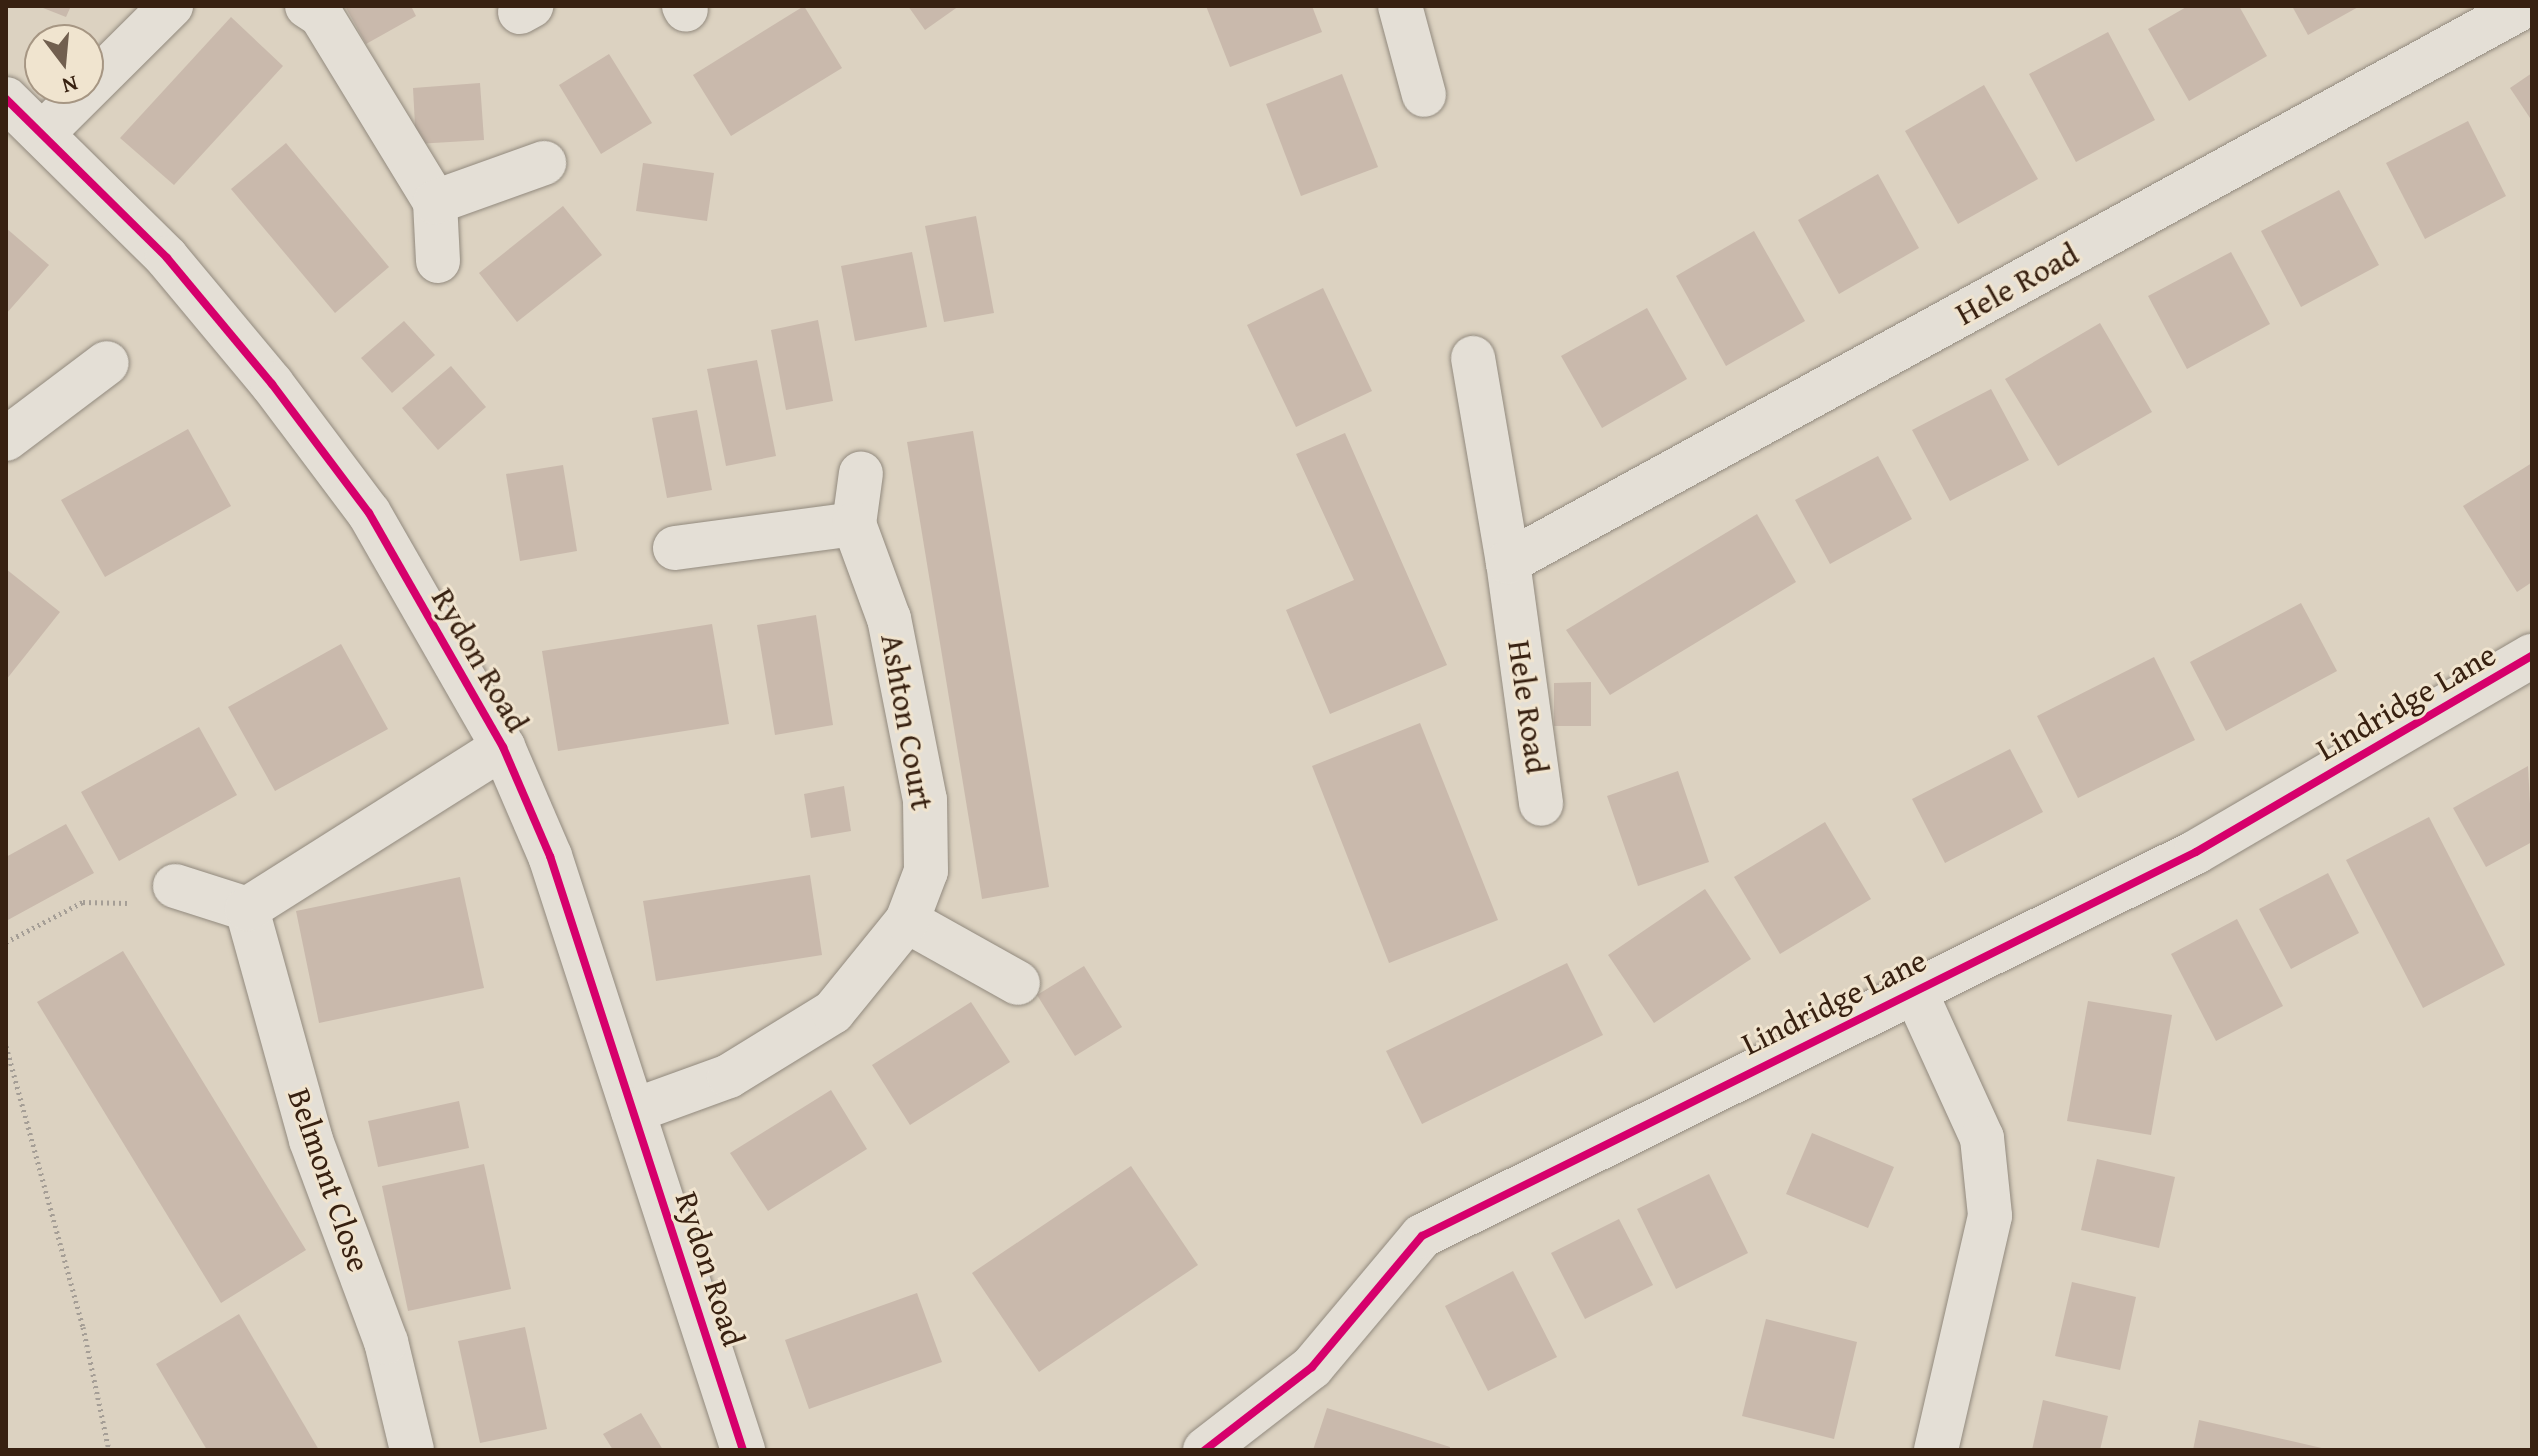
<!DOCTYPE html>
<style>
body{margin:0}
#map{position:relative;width:2538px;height:1456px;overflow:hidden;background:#dcd2c1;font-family:"Gentium Book Plus",serif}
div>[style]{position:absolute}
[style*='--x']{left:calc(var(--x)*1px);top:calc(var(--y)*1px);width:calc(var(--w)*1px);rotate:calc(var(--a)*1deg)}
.building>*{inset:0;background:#c9b9ac}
.path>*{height:5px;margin-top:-2.5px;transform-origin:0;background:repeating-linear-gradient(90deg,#a59e96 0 2px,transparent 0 6px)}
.roads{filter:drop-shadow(0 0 2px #928a7e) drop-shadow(0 0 2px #928a7e)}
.street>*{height:44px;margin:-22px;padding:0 22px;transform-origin:22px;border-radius:22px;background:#e4dfd6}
.cycleway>*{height:8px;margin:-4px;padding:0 4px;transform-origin:4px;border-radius:4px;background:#d6006c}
span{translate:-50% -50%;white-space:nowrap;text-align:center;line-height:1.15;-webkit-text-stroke:6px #f0e4cf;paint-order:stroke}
.street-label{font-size:32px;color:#382111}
.frame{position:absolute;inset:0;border:8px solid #382111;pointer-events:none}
.north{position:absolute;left:24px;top:24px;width:80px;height:80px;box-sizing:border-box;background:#f0e4cf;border:2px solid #a69683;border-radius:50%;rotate:164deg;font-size:22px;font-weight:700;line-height:32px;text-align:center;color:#382111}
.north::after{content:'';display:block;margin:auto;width:28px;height:36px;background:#715f4f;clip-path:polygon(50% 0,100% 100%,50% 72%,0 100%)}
</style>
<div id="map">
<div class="building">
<i style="clip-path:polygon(38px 6px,71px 6px,66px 17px)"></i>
<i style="clip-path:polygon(345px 6px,411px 6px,416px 16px,366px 44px)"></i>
<i style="clip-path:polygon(804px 6px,842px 68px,731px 136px,693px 75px)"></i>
<i style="clip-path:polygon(908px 6px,959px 6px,925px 30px)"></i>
<i style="clip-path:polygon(1206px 6px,1312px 6px,1322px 32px,1230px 67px)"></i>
<i style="clip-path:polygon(2188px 6px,2239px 6px,2267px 56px,2189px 101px,2148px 29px)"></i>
<i style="clip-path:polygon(2292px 6px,2360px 6px,2308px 35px)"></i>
<i style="clip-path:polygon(231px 17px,283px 66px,174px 185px,120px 138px)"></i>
<i style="clip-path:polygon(2108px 32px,2155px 120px,2076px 162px,2029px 74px)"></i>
<i style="clip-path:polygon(609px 54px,652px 123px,601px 154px,559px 85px)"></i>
<i style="clip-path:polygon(2532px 73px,2532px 121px,2510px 88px)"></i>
<i style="clip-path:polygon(1342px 74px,1378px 167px,1301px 196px,1266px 104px)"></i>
<i style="clip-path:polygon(480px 83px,484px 140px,416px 144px,413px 88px)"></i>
<i style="clip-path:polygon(1984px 85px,2038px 179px,1958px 224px,1905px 131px)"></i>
<i style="clip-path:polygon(2468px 121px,2506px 196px,2425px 239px,2386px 163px)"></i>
<i style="clip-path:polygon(286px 143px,389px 267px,335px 313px,231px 189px)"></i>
<i style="clip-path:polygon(643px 163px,714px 173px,707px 221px,636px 211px)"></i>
<i style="clip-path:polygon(1878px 174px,1919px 248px,1839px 294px,1798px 220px)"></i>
<i style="clip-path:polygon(2339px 190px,2379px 265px,2301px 307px,2261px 231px)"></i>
<i style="clip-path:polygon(563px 206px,602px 255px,517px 322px,479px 273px)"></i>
<i style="clip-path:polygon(976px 216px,994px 313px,944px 322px,925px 226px)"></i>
<i style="clip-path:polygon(6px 228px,49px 265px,6px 314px)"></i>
<i style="clip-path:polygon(1754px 231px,1805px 321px,1726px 366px,1676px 276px)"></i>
<i style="clip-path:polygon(912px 252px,927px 327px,855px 341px,841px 266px)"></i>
<i style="clip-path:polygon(2231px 252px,2270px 324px,2187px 369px,2148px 296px)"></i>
<i style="clip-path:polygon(1323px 288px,1372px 391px,1296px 427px,1247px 325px)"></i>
<i style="clip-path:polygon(1647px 308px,1687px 379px,1602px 428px,1561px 356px)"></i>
<i style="clip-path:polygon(818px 320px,833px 401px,786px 410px,771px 330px)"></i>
<i style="clip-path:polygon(404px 321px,435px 355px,392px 393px,361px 358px)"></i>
<i style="clip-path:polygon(2100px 323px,2152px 412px,2058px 466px,2005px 379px)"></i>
<i style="clip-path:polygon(757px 360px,776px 456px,726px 466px,707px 369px)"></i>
<i style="clip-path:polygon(451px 366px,486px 407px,438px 450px,402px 408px)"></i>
<i style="clip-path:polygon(1991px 389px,2029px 460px,1950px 501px,1912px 430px)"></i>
<i style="clip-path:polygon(697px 410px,712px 490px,667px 498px,652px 418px)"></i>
<i style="clip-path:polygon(188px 429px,231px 506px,105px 577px,61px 500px)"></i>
<i style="clip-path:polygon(973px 431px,1049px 887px,982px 899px,907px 442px)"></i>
<i style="clip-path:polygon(1345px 433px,1447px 665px,1330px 714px,1286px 610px,1354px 580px,1296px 454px)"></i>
<i style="clip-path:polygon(1878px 456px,1912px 519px,1830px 564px,1795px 500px)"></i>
<i style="clip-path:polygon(2532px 463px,2532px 582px,2517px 592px,2463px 506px)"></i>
<i style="clip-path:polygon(563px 465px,577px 551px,520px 561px,506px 474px)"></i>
<i style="clip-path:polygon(1757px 514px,1796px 582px,1610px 695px,1566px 630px)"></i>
<i style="clip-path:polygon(6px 569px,60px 612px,6px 680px)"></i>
<i style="clip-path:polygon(2301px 603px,2337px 671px,2226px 731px,2190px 662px)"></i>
<i style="clip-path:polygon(816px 615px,833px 725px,775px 735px,757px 625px)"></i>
<i style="clip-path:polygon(712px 624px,729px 724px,558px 751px,542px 651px)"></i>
<i style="clip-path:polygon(341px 644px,388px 729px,275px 791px,228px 707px)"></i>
<i style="clip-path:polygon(2154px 657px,2195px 740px,2078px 798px,2037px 716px)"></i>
<i style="clip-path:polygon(1591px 682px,1591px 726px,1554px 726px,1554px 683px)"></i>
<i style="clip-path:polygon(1420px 723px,1498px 920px,1389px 963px,1312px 766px)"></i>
<i style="clip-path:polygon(199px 727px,237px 795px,119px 861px,81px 792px)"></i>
<i style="clip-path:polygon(2010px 749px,2043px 812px,1945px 863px,1912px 799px)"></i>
<i style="clip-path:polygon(2528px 766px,2532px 842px,2486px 867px,2453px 808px)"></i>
<i style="clip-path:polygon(1678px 771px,1709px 862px,1638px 886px,1607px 796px)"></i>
<i style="clip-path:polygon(844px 786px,851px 831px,811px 838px,804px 794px)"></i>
<i style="clip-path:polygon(2429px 817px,2505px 965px,2423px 1008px,2346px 860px)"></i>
<i style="clip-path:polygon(1825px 822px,1871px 899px,1780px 954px,1734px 877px)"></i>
<i style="clip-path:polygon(66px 824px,94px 873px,6px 921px,6px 857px)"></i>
<i style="clip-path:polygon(2328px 873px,2359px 933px,2291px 969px,2259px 909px)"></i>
<i style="clip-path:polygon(810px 875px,822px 955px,656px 981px,643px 901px)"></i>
<i style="clip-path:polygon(460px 877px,484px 988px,319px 1023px,296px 911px)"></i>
<i style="clip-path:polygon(1705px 889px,1751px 959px,1654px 1023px,1608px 955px)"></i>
<i style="clip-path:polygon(2237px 919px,2283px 1006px,2216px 1041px,2171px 954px)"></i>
<i style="clip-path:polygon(123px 951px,306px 1250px,221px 1303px,37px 1002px)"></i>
<i style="clip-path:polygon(1567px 963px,1603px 1035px,1422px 1124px,1386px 1051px)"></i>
<i style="clip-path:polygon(1084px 966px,1122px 1027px,1075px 1056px,1037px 995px)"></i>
<i style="clip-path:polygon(2088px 1001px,2172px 1015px,2151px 1135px,2067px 1121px)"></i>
<i style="clip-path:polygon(971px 1002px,1010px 1062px,910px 1125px,872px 1065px)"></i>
<i style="clip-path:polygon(831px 1090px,867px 1149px,768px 1211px,730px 1153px)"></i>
<i style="clip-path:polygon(459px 1101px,469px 1148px,378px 1167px,368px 1121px)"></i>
<i style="clip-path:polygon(1812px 1133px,1894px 1167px,1868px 1228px,1786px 1194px)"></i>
<i style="clip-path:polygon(2097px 1159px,2175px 1177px,2159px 1248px,2081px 1230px)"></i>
<i style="clip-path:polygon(484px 1164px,511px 1289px,408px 1311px,382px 1186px)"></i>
<i style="clip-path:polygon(1131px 1166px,1198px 1265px,1039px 1372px,972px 1273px)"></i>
<i style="clip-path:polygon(1709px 1174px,1748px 1253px,1676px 1289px,1637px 1209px)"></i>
<i style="clip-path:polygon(1619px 1219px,1653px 1285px,1585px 1319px,1551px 1253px)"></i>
<i style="clip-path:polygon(1513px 1271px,1557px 1357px,1488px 1391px,1445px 1306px)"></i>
<i style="clip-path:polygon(2072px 1282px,2136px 1297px,2120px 1370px,2055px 1356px)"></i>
<i style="clip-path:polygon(917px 1293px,942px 1362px,809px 1409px,785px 1340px)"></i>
<i style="clip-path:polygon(239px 1314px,319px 1450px,207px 1450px,156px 1364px)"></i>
<i style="clip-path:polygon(1766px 1319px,1857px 1342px,1834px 1439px,1742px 1416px)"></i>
<i style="clip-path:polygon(525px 1327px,547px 1429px,480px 1443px,458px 1341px)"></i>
<i style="clip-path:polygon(2043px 1400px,2108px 1416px,2100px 1450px,2032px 1450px)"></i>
<i style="clip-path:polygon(1327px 1408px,1450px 1447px,1449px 1450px,1313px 1450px)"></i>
<i style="clip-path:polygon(641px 1413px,663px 1450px,613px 1450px,603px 1434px)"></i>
<i style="clip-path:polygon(2199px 1420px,2326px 1449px,2326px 1450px,2193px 1450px)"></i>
</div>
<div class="path">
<i style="--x:6;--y:942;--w:87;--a:-27.5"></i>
<i style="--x:83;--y:902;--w:44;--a:1.3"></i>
<i style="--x:6;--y:1046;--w:291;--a:74.7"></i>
<i style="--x:83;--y:1327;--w:126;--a:78.1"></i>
</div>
<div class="roads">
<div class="street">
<i style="--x:307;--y:6;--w:17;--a:33"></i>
<i style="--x:321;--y:15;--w:219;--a:58.6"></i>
<i style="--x:684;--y:6;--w:4;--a:63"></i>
<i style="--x:1400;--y:6;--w:92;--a:74.9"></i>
<i style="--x:520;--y:12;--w:13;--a:-29"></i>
<i style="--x:6;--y:99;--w:226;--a:44.6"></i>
<i style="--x:167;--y:258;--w:164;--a:50.2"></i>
<i style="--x:272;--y:384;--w:161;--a:53.1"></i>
<i style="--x:369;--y:513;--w:270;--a:60.2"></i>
<i style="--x:503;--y:747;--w:119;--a:66.7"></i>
<i style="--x:550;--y:856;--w:625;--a:72"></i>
<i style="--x:42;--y:134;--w:182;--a:-44.8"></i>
<i style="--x:438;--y:261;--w:59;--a:-92.9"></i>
<i style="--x:435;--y:202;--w:116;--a:-19.7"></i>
<i style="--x:1473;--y:358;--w:207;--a:80.3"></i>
<i style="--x:1508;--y:562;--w:244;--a:82.2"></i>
<i style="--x:6;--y:439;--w:126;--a:-37"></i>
<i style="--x:675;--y:548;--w:181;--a:-7.6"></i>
<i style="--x:854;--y:524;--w:51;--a:-82.2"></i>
<i style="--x:1508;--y:562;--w:1159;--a:-28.67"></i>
<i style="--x:175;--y:886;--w:76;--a:17.7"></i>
<i style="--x:907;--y:921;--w:127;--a:29.2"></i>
<i style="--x:1914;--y:989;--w:164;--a:65.5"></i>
<i style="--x:1982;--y:1138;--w:78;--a:84.1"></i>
<i style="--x:1990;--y:1216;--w:240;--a:103"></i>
<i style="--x:633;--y:1111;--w:102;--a:-20"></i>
<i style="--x:729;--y:1076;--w:122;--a:-31.6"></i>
<i style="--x:833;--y:1012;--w:117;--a:-50.9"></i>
<i style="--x:907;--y:921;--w:53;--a:-69.2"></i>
<i style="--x:926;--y:871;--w:71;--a:-90.8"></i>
<i style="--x:925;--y:800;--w:185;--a:-101.2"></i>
<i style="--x:889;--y:619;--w:101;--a:-110.2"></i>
<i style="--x:412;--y:1450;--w:111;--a:-103.5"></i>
<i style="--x:386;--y:1342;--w:215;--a:-110.4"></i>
<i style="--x:311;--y:1140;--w:240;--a:-105.5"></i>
<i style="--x:247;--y:909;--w:303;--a:-32.3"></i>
<i style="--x:1205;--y:1450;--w:135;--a:-37.8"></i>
<i style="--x:1312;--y:1367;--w:171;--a:-50"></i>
<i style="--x:1422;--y:1236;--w:864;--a:-26.39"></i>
<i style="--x:2196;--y:852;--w:389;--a:-30.3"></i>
</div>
</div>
<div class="cycleway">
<i style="--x:6;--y:99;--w:226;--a:44.6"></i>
<i style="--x:167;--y:258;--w:164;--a:50.2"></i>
<i style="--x:272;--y:384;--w:161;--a:53.1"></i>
<i style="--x:369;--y:513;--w:270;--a:60.2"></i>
<i style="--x:503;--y:747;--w:119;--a:66.7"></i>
<i style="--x:550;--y:856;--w:625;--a:72"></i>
<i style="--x:1205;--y:1450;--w:135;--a:-37.8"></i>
<i style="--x:1312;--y:1367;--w:171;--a:-50"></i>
<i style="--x:1422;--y:1236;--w:864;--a:-26.39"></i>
<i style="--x:2196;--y:852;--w:389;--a:-30.3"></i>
</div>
<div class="street-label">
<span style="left:2017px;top:284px;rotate:-29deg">Hele Road</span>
<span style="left:480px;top:660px;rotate:60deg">Rydon Road</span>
<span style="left:2406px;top:702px;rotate:-30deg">Lindridge Lane</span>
<span style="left:1528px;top:707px;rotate:82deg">Hele Road</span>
<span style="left:907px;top:722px;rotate:80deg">Ashton Court</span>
<span style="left:1834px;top:1002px;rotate:-26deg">Lindridge Lane</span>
<span style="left:329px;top:1180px;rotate:71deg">Belmont Close</span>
<span style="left:710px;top:1269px;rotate:72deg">Rydon Road</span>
</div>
<div class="frame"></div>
<div class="north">N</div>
</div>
